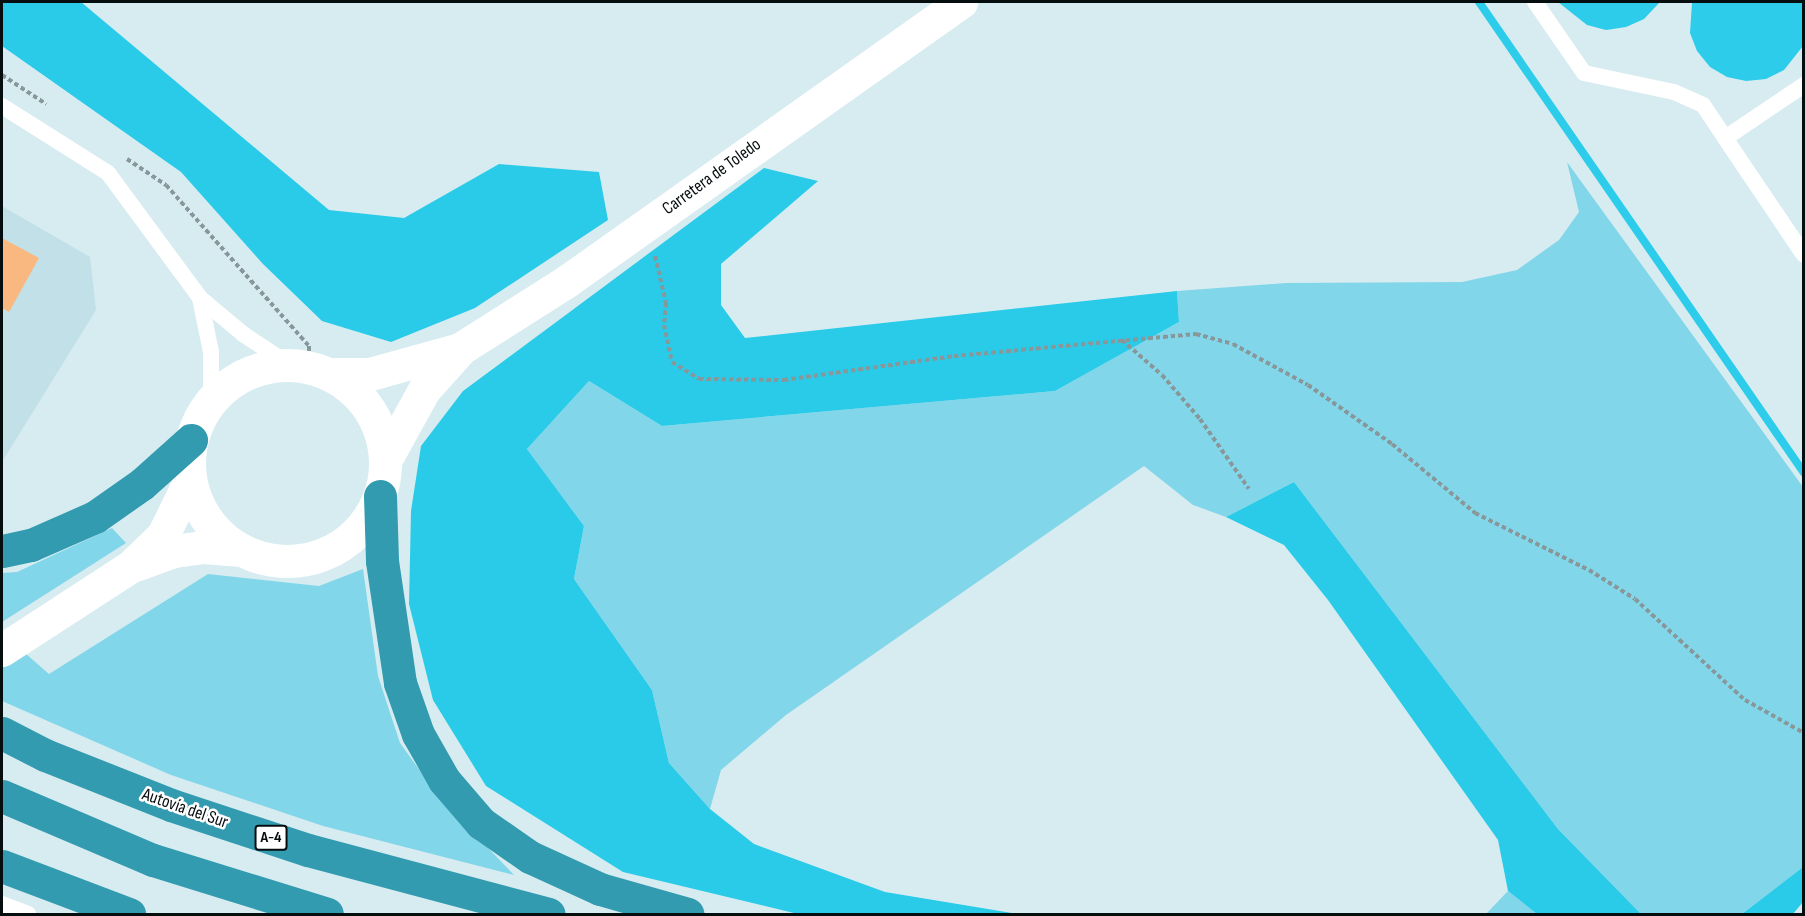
<!DOCTYPE html>
<meta charset="utf-8">
<style>
body{margin:0}
#map{position:relative;width:1805px;height:916px;overflow:hidden;background:#d7ecf1;font-family:"Sofia Sans Condensed",sans-serif}
div>[style]{position:absolute}
[style*='--x']{left:calc(var(--x)*1px);top:calc(var(--y)*1px);width:calc(var(--w)*1px);rotate:calc(var(--a)*1deg)}
.built>*{inset:0;background:#c2e0e7}
.green>*{inset:0;background:#82d6e9}
.forest>*{inset:0;background:#2acbe8}
.water>*{inset:0;background:#2cccea}
.stream>*{height:8px;margin:-4px;padding:0 4px;transform-origin:4px;border-radius:4px;background:#2cccea}
.building>*{inset:0;background:#f8b880}
.path>*{height:4px;margin-top:-2px;transform-origin:0;background:repeating-linear-gradient(90deg,#87979a 0 4.5px,transparent 0 7.5px)}
.lane>*{height:16px;margin:-8px;padding:0 8px;transform-origin:8px;border-radius:8px;background:#fff}
.secondary>*{height:33px;margin:-16.5px;padding:0 16.5px;transform-origin:16.5px;border-radius:16.5px;background:#fff}
.secondary>.ring{margin:-16.5px;padding:0;box-sizing:content-box;background:none;border:33px solid #fff;border-radius:50%}
.highway>*{height:33px;margin:-16.5px;padding:0 16.5px;transform-origin:16.5px;border-radius:16.5px;background:#329bb0}
span{translate:-50% -50%;white-space:nowrap;text-align:center;line-height:1.15;-webkit-text-stroke:5px #fff;paint-order:stroke}
.shield-label span{padding:2px 4px;background:#fff;border:2px solid;border-radius:4px;-webkit-text-stroke-width:0}
.shield-label{font-size:16px;color:#060d0e;font-weight:700}
.street-label{font-size:18px;color:#060d0e}
.frame{position:absolute;inset:0;border:3px solid #060d0e;pointer-events:none}
</style>
<div id="map">
<div class="built">
<i style="clip-path:polygon(2px 206px,90px 257px,96px 310px,2px 462px)"></i>
</div>
<div class="green">
<i style="clip-path:polygon(1567px 162px,1803px 487px,1803px 867px,1742px 914px,1641px 914px,1558px 829px,1294px 482px,1226px 517px,1193px 505px,1144px 466px,786px 715px,721px 770px,710px 809px,669px 763px,652px 690px,574px 579px,584px 526px,527px 449px,589px 381px,662px 426px,1055px 391px,1179px 322px,1177px 291px,1286px 283px,1462px 282px,1517px 270px,1559px 240px,1579px 212px)"></i>
<i style="clip-path:polygon(112px 528px,126px 543px,2px 622px,2px 573px,17px 572px)"></i>
<i style="clip-path:polygon(363px 569px,378px 676px,400px 743px,439px 797px,514px 875px,323px 826px,171px 775px,2px 701px,2px 633px,49px 674px,208px 574px,319px 586px)"></i>
<i style="clip-path:polygon(1508px 891px,1537px 914px,1486px 914px)"></i>
</div>
<div class="forest">
<i style="clip-path:polygon(2px 2px,81px 2px,329px 210px,404px 218px,499px 164px,599px 172px,608px 220px,475px 308px,391px 342px,322px 321px,263px 264px,181px 172px,2px 46px)"></i>
<i style="clip-path:polygon(764px 168px,818px 181px,721px 264px,721px 305px,745px 338px,1177px 291px,1179px 322px,1055px 391px,662px 426px,589px 381px,527px 449px,584px 526px,574px 579px,652px 690px,669px 763px,710px 809px,754px 844px,885px 892px,1018px 914px,798px 914px,623px 872px,486px 786px,433px 700px,409px 604px,411px 511px,421px 446px,463px 391px)"></i>
<i style="clip-path:polygon(1294px 482px,1558px 829px,1641px 914px,1537px 914px,1508px 891px,1498px 840px,1328px 600px,1284px 545px,1226px 517px)"></i>
<i style="clip-path:polygon(1803px 867px,1803px 902px,1793px 914px,1742px 914px)"></i>
</div>
<div class="water">
<i style="clip-path:polygon(1558px 2px,1660px 2px,1644px 19px,1626px 27px,1606px 30px,1587px 25px)"></i>
<i style="clip-path:polygon(1692px 2px,1803px 2px,1803px 46px,1784px 70px,1766px 79px,1746px 81px,1727px 77px,1710px 67px,1697px 51px,1690px 33px)"></i>
</div>
<div class="stream">
<i style="--x:1479;--y:2;--w:572;--a:55.39"></i>
</div>
<div class="building">
<i style="clip-path:polygon(2px 238px,39px 258px,9px 312px,2px 308px)"></i>
</div>
<div class="path">
<i style="--x:2;--y:75;--w:53;--a:33.4"></i>
<i style="--x:127;--y:159;--w:47;--a:33.7"></i>
<i style="--x:166;--y:185;--w:215;--a:48.4"></i>
<i style="--x:309;--y:346;--w:6;--a:90"></i>
<i style="--x:655;--y:256;--w:48;--a:76.8"></i>
<i style="--x:666;--y:303;--w:22;--a:95"></i>
<i style="--x:664;--y:325;--w:38;--a:78"></i>
<i style="--x:672;--y:362;--w:32;--a:32"></i>
<i style="--x:699;--y:379;--w:85;--a:0.7"></i>
<i style="--x:784;--y:380;--w:172;--a:-8"></i>
<i style="--x:954;--y:356;--w:243;--a:-5.2"></i>
<i style="--x:1196;--y:334;--w:38;--a:15"></i>
<i style="--x:1233;--y:344;--w:85;--a:28.7"></i>
<i style="--x:1308;--y:385;--w:103;--a:35.1"></i>
<i style="--x:1392;--y:444;--w:108;--a:39.7"></i>
<i style="--x:1475;--y:513;--w:127;--a:26.6"></i>
<i style="--x:1589;--y:570;--w:54;--a:32.2"></i>
<i style="--x:1635;--y:599;--w:149;--a:42.6"></i>
<i style="--x:1745;--y:700;--w:68;--a:29.2"></i>
<i style="--x:1122;--y:340;--w:53;--a:41.2"></i>
<i style="--x:1162;--y:375;--w:58;--a:49.2"></i>
<i style="--x:1200;--y:419;--w:85;--a:55"></i>
</div>
<div class="lane">
<i style="--x:1535;--y:2;--w:86;--a:55.4"></i>
<i style="--x:1584;--y:73;--w:92;--a:11.9"></i>
<i style="--x:1674;--y:92;--w:32;--a:24"></i>
<i style="--x:1703;--y:105;--w:40;--a:56"></i>
<i style="--x:1804;--y:85;--w:95;--a:146.1"></i>
<i style="--x:1725;--y:138;--w:141;--a:56"></i>
<i style="--x:2;--y:106;--w:125;--a:32.3"></i>
<i style="--x:108;--y:173;--w:155;--a:53.6"></i>
<i style="--x:200;--y:298;--w:56;--a:39.9"></i>
<i style="--x:243;--y:334;--w:56;--a:33.4"></i>
<i style="--x:200;--y:298;--w:55;--a:78.5"></i>
<i style="--x:211;--y:352;--w:48;--a:90"></i>
<i style="--x:2;--y:904;--w:28;--a:21"></i>
</div>
<div class="secondary">
<i class="ring" style="left:189px;top:365px;width:163px;height:163px"></i>
<i style="--x:329;--y:374;--w:41;--a:0"></i>
<i style="--x:370;--y:374;--w:93;--a:-15.5"></i>
<i style="--x:460;--y:349;--w:127;--a:-32.4"></i>
<i style="--x:567;--y:281;--w:483;--a:-35.3"></i>
<i style="--x:386;--y:459;--w:79;--a:-61.2"></i>
<i style="--x:424;--y:390;--w:51;--a:-48.2"></i>
<i style="--x:138;--y:564;--w:38;--a:-20"></i>
<i style="--x:174;--y:551;--w:28;--a:-8"></i>
<i style="--x:202;--y:547;--w:40;--a:4.3"></i>
<i style="--x:2;--y:650;--w:153;--a:-33"></i>
<i style="--x:130;--y:567;--w:46;--a:-44.1"></i>
<i style="--x:163;--y:535;--w:61;--a:-63.9"></i>
</div>
<div class="highway">
<i style="--x:380;--y:496;--w:65;--a:88.2"></i>
<i style="--x:382;--y:561;--w:123;--a:81.6"></i>
<i style="--x:400;--y:683;--w:54;--a:70.6"></i>
<i style="--x:418;--y:734;--w:53;--a:60.5"></i>
<i style="--x:444;--y:780;--w:57;--a:49.3"></i>
<i style="--x:481;--y:823;--w:60;--a:34.8"></i>
<i style="--x:530;--y:857;--w:77;--a:24.6"></i>
<i style="--x:600;--y:889;--w:91;--a:15.9"></i>
<i style="--x:2;--y:551;--w:30;--a:-12"></i>
<i style="--x:31;--y:545;--w:70;--a:-23.6"></i>
<i style="--x:95;--y:517;--w:57;--a:-35.1"></i>
<i style="--x:142;--y:484;--w:66;--a:-41.9"></i>
<i style="--x:2;--y:733;--w:48;--a:27.1"></i>
<i style="--x:45;--y:755;--w:136;--a:21.6"></i>
<i style="--x:171;--y:805;--w:144;--a:18.2"></i>
<i style="--x:308;--y:850;--w:249;--a:14.9"></i>
<i style="--x:2;--y:796;--w:164;--a:23"></i>
<i style="--x:153;--y:860;--w:182;--a:17.2"></i>
<i style="--x:2;--y:866;--w:136;--a:20.7"></i>
</div>
<div class="shield-label">
<span style="left:271px;top:838px">A-4</span>
</div>
<div class="street-label">
<span style="left:712px;top:177px;rotate:-36deg">Carretera de Toledo</span>
<span style="left:185px;top:809px;rotate:19deg">Autovía del Sur</span>
</div>
<div class="frame"></div>
</div>
